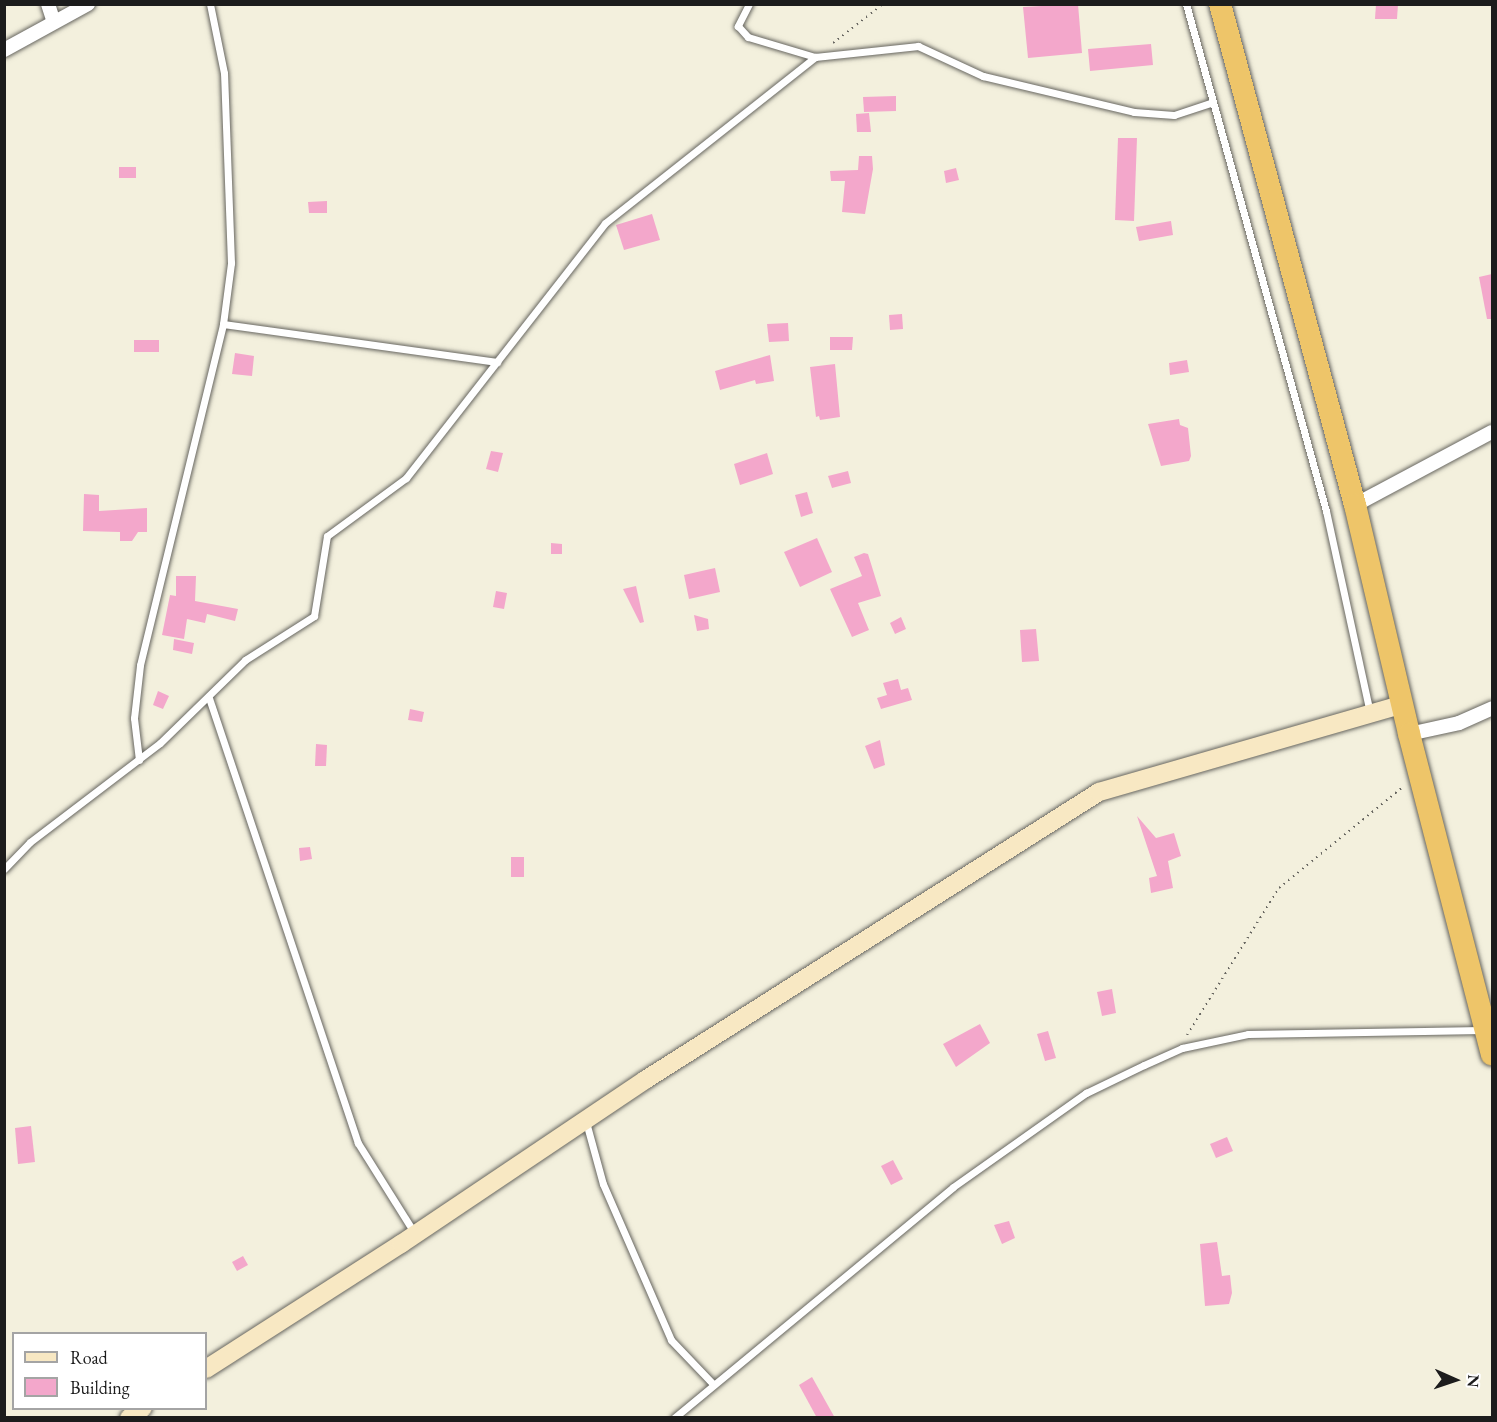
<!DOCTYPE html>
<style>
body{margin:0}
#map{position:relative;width:1497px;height:1422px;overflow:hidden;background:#f3f0dd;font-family:"EB Garamond",serif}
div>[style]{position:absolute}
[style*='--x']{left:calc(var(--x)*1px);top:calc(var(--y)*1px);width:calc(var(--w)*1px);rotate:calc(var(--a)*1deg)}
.building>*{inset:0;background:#f3a7cb}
.path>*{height:2px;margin-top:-1px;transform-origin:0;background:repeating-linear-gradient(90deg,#676660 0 1.5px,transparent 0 6px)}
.roads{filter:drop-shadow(0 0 2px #676660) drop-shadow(0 0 2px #676660)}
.service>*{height:7px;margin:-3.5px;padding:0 3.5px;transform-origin:3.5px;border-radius:3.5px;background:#fff}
.minor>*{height:14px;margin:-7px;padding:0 7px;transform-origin:7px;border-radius:7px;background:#fff}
.secondary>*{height:18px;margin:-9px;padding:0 9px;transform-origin:9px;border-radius:9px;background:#f8e8c3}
.trunk>*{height:22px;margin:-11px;padding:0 11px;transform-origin:11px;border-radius:11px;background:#eec569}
span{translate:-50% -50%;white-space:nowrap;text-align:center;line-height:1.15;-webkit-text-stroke:4.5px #fff;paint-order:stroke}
.frame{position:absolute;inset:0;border:6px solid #1c1c1c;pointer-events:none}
.legend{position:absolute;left:12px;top:1332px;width:195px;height:78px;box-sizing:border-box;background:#fff;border:2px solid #a4a4a4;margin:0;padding:8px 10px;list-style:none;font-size:18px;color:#1c1c1c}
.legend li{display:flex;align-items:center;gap:12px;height:30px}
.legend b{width:30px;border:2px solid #a4a4a4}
.north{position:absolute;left:1425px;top:1350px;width:60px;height:60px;-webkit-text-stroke:4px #fff;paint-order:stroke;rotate:93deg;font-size:16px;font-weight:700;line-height:24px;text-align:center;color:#1c1c1c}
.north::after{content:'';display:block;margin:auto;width:21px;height:27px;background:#1c1c1c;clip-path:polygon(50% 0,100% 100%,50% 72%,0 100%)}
</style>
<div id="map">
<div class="building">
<i style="clip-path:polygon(1078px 4px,1082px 53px,1028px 58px,1023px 7px)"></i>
<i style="clip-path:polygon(1376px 4px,1398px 4px,1397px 19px,1375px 19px)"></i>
<i style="clip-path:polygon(1151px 44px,1153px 65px,1090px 71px,1088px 49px)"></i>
<i style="clip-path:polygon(896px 96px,896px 111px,864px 112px,863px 97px)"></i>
<i style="clip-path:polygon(869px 113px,871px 132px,857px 132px,856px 114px)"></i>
<i style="clip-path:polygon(1118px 138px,1137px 138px,1134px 221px,1115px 220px)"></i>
<i style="clip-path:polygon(859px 156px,872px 156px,873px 169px,865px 214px,842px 212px,845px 181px,831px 181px,830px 171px,858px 170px)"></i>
<i style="clip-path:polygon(119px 167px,136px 167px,136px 178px,119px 178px)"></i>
<i style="clip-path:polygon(956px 168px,959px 180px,946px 183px,944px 171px)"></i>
<i style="clip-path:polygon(327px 201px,327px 213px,309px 213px,308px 202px)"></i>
<i style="clip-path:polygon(652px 214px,660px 240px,624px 250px,616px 225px)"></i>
<i style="clip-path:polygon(1171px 221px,1173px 235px,1139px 241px,1136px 227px)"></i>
<i style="clip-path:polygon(1492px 274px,1492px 319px,1487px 319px,1479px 277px)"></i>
<i style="clip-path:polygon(902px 314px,903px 329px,890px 330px,889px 315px)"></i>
<i style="clip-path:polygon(788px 323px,789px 341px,769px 342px,767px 324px)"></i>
<i style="clip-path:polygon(830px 337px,853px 337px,852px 350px,830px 350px)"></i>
<i style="clip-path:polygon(134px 340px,159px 340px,159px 352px,134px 352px)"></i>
<i style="clip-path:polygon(235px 353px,254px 356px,252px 376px,232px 374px)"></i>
<i style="clip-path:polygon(770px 355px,774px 381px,756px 384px,755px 380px,720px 390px,715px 371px)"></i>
<i style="clip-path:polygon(1187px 360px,1189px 372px,1170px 375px,1169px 363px)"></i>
<i style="clip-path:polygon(835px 364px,840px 417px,820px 420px,819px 416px,816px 417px,810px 367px)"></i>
<i style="clip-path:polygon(1179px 419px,1180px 425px,1188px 428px,1191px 456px,1189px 461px,1161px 466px,1148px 424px)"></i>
<i style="clip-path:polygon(491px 451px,503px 453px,498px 472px,486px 469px)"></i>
<i style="clip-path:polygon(767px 453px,773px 474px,740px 485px,734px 464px)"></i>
<i style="clip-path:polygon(848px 471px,851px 483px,832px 488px,828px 476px)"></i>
<i style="clip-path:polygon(807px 492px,813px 513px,801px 517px,795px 495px)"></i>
<i style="clip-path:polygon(84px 494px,99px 495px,99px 511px,147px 508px,147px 532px,138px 532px,132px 541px,120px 541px,120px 532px,83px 531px)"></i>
<i style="clip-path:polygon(817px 538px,832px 572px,800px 587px,784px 552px)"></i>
<i style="clip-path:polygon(551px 543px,562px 544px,562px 554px,551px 554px)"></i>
<i style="clip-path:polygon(864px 553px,868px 554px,881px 596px,858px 603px,869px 630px,852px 637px,830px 589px,862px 576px,854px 557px)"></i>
<i style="clip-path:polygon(715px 568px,720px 592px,689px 599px,684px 575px)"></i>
<i style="clip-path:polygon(176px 576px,196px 576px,195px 601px,238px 609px,235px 621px,207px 614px,205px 623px,187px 619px,184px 639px,162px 635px,170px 595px,176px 596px)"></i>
<i style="clip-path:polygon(636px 586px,644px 622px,640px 623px,623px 589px)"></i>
<i style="clip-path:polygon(496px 591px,507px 593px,504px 609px,493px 607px)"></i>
<i style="clip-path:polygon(694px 615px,708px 619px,709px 629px,697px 631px)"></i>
<i style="clip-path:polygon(901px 617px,906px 629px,895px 634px,890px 623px)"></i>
<i style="clip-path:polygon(1036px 629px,1039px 661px,1022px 662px,1020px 630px)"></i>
<i style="clip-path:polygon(174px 639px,194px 643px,192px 654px,173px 650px)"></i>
<i style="clip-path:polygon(898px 679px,901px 690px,908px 688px,912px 700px,881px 709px,877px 698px,887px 695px,883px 683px)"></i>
<i style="clip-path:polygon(158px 691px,169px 696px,163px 709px,153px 705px)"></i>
<i style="clip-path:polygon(410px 709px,424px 712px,422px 722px,408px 720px)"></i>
<i style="clip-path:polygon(880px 740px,885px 765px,874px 769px,865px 746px)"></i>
<i style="clip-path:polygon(316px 744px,327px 745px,326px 766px,315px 766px)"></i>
<i style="clip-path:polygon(1137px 816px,1156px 838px,1174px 833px,1181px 856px,1168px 861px,1173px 888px,1151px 893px,1149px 878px,1157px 876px)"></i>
<i style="clip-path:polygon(310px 847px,312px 859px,300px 861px,299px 848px)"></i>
<i style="clip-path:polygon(511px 857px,524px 857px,524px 877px,511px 877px)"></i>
<i style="clip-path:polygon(1112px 989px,1116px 1013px,1102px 1016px,1097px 992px)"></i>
<i style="clip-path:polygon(980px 1024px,990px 1043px,956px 1067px,943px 1044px)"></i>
<i style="clip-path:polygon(1048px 1031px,1056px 1058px,1045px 1061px,1037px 1034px)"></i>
<i style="clip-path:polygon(31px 1126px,35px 1162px,18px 1164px,15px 1128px)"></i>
<i style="clip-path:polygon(1227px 1137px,1233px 1151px,1216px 1158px,1210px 1144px)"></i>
<i style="clip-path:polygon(893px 1160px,903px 1179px,891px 1185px,881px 1166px)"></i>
<i style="clip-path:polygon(1009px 1221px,1015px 1238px,1002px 1244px,994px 1225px)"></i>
<i style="clip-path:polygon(1217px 1242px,1222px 1276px,1230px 1275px,1232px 1293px,1229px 1304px,1205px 1306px,1200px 1244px)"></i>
<i style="clip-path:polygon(243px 1256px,248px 1265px,237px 1271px,232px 1262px)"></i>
<i style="clip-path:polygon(812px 1377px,835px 1418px,817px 1418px,799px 1385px)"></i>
</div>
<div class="path">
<i style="--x:833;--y:43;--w:63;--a:-38"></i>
<i style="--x:1187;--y:1035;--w:173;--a:-58"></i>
<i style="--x:1279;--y:888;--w:160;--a:-39.2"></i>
</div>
<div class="roads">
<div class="service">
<i style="--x:749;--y:4;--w:25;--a:117"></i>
<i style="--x:738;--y:26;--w:15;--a:48"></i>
<i style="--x:748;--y:37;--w:70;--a:16.6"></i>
<i style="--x:1186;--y:4;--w:526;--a:74.56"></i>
<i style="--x:1326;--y:511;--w:207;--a:77.7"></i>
<i style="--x:223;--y:324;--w:277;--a:7.9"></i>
<i style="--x:209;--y:698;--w:469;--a:71.5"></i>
<i style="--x:358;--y:1143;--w:107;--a:57.9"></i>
<i style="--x:139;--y:760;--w:42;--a:-96.8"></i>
<i style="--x:134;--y:718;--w:53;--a:-83.5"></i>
<i style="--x:140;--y:665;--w:351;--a:-76.3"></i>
<i style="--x:223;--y:324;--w:62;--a:-82.5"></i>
<i style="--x:231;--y:263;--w:190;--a:-92.1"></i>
<i style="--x:224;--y:73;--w:70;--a:-101.5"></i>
<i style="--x:4;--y:869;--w:37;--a:-46"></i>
<i style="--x:30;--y:842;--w:163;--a:-37.3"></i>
<i style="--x:160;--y:743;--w:119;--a:-44.3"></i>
<i style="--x:245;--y:660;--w:82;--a:-32.5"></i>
<i style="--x:314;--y:616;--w:81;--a:-80.8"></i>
<i style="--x:327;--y:536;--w:98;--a:-36.3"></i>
<i style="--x:406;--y:478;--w:323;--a:-52"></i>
<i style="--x:605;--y:223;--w:268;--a:-38.3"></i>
<i style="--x:815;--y:57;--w:104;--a:-6.1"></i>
<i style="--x:918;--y:46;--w:72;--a:24.8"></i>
<i style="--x:983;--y:76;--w:155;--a:13.4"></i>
<i style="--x:1134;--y:112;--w:40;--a:4.3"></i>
<i style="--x:1174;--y:115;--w:41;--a:-18.4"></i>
<i style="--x:586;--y:1122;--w:64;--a:74.7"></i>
<i style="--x:603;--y:1184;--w:170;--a:66.4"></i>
<i style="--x:671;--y:1340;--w:61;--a:46.3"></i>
<i style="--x:674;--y:1418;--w:362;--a:-39.6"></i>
<i style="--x:953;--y:1187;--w:163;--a:-35.3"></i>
<i style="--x:1086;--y:1093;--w:64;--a:-25.8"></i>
<i style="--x:1144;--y:1065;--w:42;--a:-24.1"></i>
<i style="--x:1182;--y:1048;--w:67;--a:-12"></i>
<i style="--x:1248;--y:1034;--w:234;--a:-1"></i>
</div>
<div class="minor">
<i style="--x:48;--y:4;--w:19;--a:72"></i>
<i style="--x:4;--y:50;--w:96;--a:-28.7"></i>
<i style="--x:1355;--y:505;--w:155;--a:-28.1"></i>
<i style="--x:1409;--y:734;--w:51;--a:-12.4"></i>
<i style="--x:1459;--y:723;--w:36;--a:-24"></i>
</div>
<div class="secondary">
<i style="--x:206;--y:1369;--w:232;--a:-32.7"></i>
<i style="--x:401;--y:1244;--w:294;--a:-33.9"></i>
<i style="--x:645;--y:1080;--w:538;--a:-32.39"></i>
<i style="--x:1099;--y:792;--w:316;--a:-16.1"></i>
<i style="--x:129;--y:1418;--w:17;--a:-36"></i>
</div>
<div class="trunk">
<i style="--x:1220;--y:4;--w:519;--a:74.92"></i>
<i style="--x:1355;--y:505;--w:235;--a:76.7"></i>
<i style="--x:1409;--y:734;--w:331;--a:75.5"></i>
</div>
</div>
<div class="frame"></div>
<ul class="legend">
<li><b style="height:8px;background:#f8e8c3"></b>Road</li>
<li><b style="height:16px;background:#f3a7cb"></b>Building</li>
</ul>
<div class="north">N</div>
</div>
